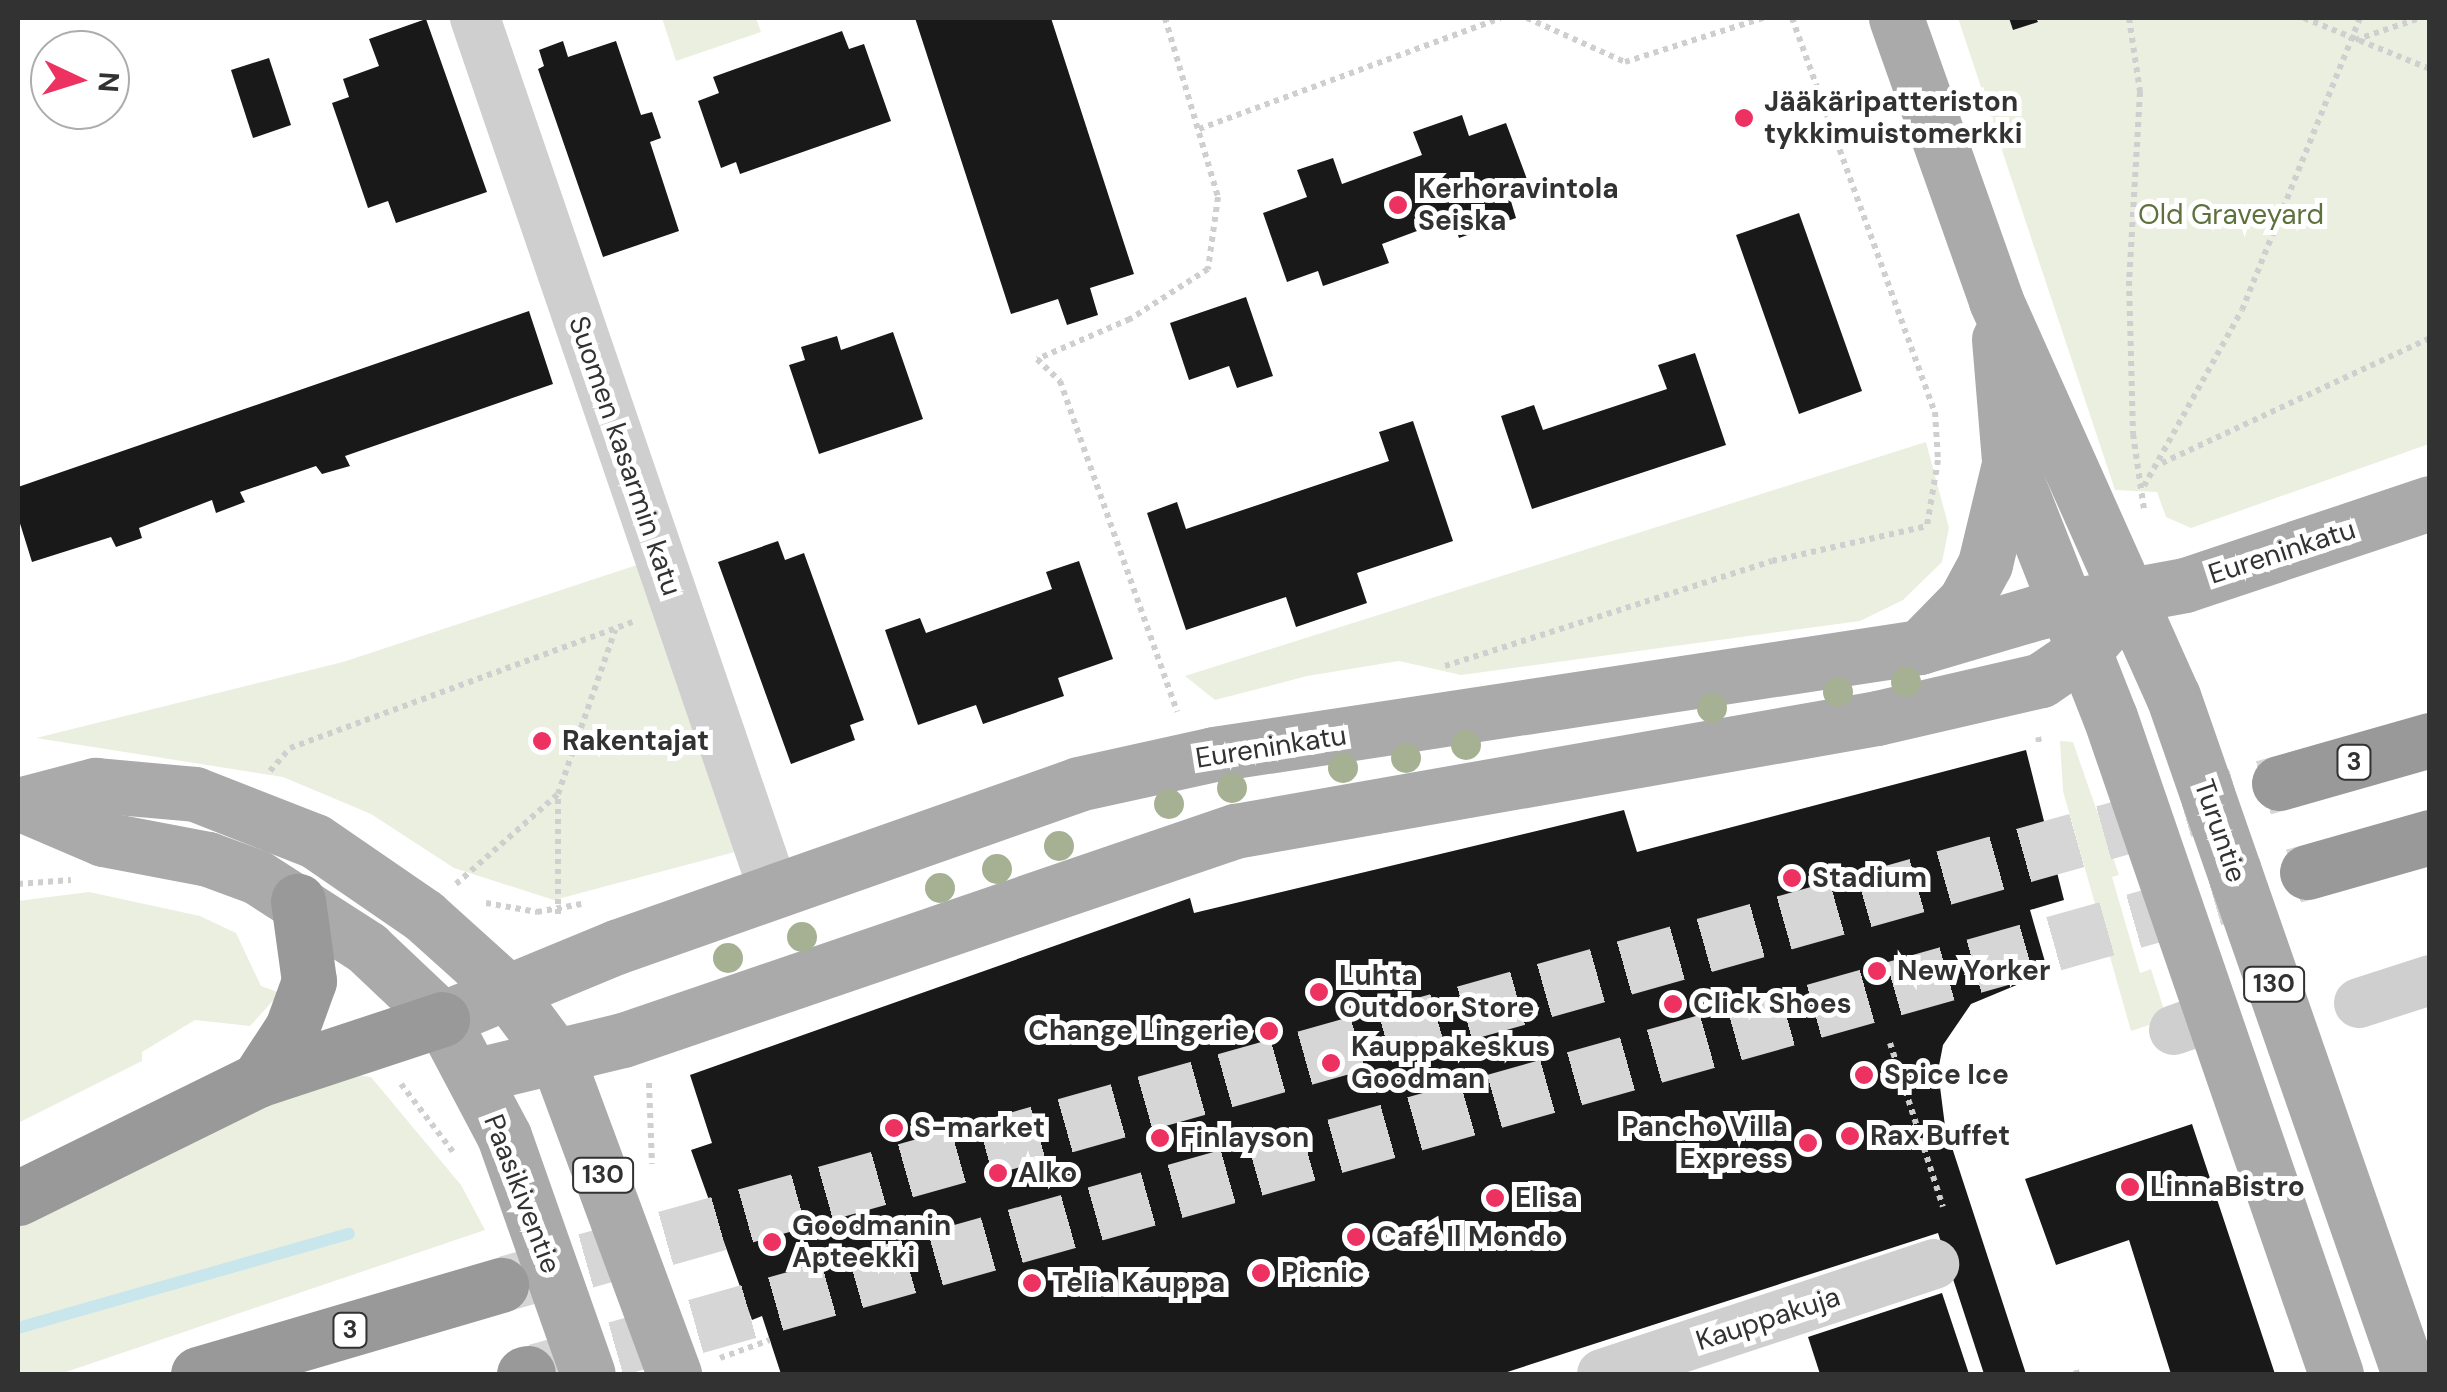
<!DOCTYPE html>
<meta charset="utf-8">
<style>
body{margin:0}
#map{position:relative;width:2447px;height:1392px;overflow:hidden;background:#fff;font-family:"DM Sans",sans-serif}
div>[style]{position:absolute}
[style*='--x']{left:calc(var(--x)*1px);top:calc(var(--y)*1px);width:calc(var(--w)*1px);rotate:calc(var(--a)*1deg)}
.green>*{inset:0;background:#ebefe0}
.stream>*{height:12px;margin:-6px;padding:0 6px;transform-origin:6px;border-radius:6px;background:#cae6ed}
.building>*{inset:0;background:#191919}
.highway-tunnel>*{height:55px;margin-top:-27.5px;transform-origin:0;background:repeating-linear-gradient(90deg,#d6d6d6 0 55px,transparent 0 83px)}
.path>*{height:6px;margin-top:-3px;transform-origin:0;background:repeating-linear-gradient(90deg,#cfcfcf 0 5px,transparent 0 10px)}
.minor>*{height:50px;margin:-25px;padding:0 25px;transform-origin:25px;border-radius:25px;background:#cfcfcf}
.major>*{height:55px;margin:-27.5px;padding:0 27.5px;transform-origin:27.5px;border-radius:27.5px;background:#aaa}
.highway>*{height:55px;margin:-27.5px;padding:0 27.5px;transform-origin:27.5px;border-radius:27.5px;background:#999}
.trees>*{width:30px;height:30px;margin:-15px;border-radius:50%;background:#a6b194}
.dots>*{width:28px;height:28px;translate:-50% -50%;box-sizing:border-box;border:5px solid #fff;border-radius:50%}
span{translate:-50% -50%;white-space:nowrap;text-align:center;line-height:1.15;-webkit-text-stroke:10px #fff;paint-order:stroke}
.shield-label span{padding:2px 8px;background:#fff;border:2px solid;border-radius:8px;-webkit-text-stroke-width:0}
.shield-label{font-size:25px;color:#323232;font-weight:700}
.poi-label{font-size:28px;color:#323232;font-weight:700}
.left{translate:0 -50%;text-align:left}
.right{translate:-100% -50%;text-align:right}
.park-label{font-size:28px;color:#5e713d}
.street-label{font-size:28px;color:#323232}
.frame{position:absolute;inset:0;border:20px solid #323232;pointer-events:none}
.north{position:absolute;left:30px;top:30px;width:100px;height:100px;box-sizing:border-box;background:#fff;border:2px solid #adadad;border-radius:50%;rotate:94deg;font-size:28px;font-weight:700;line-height:40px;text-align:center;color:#323232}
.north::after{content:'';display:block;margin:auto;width:35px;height:45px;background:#ed3160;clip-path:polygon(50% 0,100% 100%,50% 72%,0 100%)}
</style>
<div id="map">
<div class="green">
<i style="clip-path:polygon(662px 18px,756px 18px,761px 32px,676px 61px)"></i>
<i style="clip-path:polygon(1958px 18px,2429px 18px,2429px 444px,2191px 528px,2166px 517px,2157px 492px,2115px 490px)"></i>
<i style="clip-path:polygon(1926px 442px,1949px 528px,1942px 562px,1903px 600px,1860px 621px,1461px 675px,1399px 661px,1307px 676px,1215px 700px,1185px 676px)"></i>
<i style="clip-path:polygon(643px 563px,750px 848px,554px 900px,454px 868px,371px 814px,283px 777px,36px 738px,343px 662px)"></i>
<i style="clip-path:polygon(2060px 741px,2073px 742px,2119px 875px,2112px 877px,2140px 973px,2151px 969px,2167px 1019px,2131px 1031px,2063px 791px)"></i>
<i style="clip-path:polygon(89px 892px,200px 916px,236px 933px,261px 986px,280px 993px,250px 1026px,195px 1020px,142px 1052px,142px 1061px,18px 1123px,18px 901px)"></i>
<i style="clip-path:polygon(329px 1071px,371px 1077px,461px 1185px,485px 1230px,60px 1374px,18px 1374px,18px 1221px)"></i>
</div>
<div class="stream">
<i style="--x:18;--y:1328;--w:344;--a:-15.9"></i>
</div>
<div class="building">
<i style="clip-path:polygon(915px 18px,1051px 18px,1134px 274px,1090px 288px,1098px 315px,1067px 325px,1058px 299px,1011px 314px)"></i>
<i style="clip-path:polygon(2009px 18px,2036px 18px,2038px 22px,2013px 30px)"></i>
<i style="clip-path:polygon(426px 19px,487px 192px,396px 223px,388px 201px,368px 208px,332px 103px,349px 97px,343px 79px,379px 66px,369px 39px)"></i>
<i style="clip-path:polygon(842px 31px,849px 49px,864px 44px,891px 121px,740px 174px,736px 162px,721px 168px,698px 101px,719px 93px,713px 77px)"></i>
<i style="clip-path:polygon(563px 41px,568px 57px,616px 41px,641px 115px,652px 112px,661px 138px,650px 142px,679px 231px,603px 257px,538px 69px,544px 66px,539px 50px)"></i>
<i style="clip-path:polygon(269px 58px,291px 125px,253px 138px,231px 70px)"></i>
<i style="clip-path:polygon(1462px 115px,1469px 136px,1506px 123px,1531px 190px,1510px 198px,1516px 218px,1459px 238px,1452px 218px,1382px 244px,1389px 263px,1323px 286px,1318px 271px,1287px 282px,1263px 213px,1307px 197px,1297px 170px,1333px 158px,1342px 184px,1422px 155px,1413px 132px)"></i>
<i style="clip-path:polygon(1799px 213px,1862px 391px,1799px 414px,1736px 235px)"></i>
<i style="clip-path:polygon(1246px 297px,1273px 376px,1237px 388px,1229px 366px,1189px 380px,1170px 323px)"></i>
<i style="clip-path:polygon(529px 311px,553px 384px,345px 456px,350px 466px,322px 474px,316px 466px,240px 492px,245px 502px,216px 513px,212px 500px,139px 528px,142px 538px,116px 547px,111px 537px,32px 562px,18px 517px,18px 487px)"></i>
<i style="clip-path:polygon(893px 332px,923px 419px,819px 454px,789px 365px,805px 360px,801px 347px,837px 336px,841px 350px)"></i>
<i style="clip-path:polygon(1695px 353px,1726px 445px,1532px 509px,1501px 416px,1534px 405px,1543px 430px,1667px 389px,1658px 365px)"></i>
<i style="clip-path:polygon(1413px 421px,1453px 541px,1357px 573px,1367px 603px,1296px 627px,1286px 597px,1186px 630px,1147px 513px,1177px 502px,1186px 529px,1389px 461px,1379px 432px)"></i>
<i style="clip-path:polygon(778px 541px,785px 560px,804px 553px,864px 720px,850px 725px,855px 740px,791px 764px,718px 562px)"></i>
<i style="clip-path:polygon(1079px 561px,1113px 659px,1058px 678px,1064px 696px,983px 724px,976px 705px,918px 725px,885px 630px,920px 618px,926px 633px,1052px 589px,1046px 572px)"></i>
<i style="clip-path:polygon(2026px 750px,2064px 900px,2030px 910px,2048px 972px,1971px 1004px,1943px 1045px,1938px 1071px,1945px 1126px,2026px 1374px,1984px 1374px,1938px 1233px,1501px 1374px,781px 1374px,762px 1316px,752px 1320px,691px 1150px,712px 1143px,690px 1075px,1190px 898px,1194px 913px,1624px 810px,1637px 852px)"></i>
<i style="clip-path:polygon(2192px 1124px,2275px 1374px,2171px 1374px,2129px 1240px,2056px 1265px,2025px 1179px)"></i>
<i style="clip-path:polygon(1942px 1293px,1969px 1374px,1820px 1374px,1808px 1337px)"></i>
</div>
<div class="highway-tunnel">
<i style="--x:506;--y:1283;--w:1842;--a:-15.75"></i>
<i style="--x:536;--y:1371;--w:1840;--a:-15.74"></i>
</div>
<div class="path">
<i style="--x:1165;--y:18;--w:187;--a:73.5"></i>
<i style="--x:1218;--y:197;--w:73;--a:97.9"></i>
<i style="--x:1208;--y:269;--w:93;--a:147.3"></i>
<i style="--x:1130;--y:319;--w:101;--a:156.7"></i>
<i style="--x:1037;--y:359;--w:32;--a:44"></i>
<i style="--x:1060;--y:381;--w:351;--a:70.5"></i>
<i style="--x:1527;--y:18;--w:107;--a:24.2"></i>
<i style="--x:1625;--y:62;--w:145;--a:-17.7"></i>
<i style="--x:1792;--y:18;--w:419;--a:70.1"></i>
<i style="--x:1935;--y:412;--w:48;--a:86.4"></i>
<i style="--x:1938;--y:460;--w:67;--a:99.5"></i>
<i style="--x:2129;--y:18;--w:75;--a:81.5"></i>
<i style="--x:2140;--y:92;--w:189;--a:93.3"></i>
<i style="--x:2129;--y:281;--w:153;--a:88.5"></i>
<i style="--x:2133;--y:434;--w:76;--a:81.7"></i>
<i style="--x:2304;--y:18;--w:136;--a:22"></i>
<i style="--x:2355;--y:40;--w:69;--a:-18.7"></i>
<i style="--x:1199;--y:129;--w:321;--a:-20.2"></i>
<i style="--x:2162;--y:463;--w:296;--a:-25"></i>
<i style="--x:2144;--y:486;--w:201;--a:-60.9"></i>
<i style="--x:2242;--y:310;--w:315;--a:-68"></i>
<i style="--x:1445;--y:666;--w:343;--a:-17.8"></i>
<i style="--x:1772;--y:561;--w:159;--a:-12.7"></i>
<i style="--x:2038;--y:737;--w:9;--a:77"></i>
<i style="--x:270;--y:771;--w:30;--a:-49"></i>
<i style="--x:290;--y:748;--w:365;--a:-20.2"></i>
<i style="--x:18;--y:884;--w:53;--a:-4.3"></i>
<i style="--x:456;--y:884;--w:136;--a:-41.4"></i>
<i style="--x:486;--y:903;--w:52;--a:10"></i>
<i style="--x:537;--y:912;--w:45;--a:-10.3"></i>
<i style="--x:558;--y:914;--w:120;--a:-90"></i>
<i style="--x:558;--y:794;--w:174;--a:-70.8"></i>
<i style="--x:1890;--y:1043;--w:172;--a:72.1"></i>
<i style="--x:649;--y:1083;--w:81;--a:87.9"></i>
<i style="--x:401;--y:1084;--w:87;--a:52.5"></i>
<i style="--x:720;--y:1358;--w:53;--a:-19.8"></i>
<i style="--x:2076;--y:1370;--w:4;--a:76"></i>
</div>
<div class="minor">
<i style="--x:475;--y:18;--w:926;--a:71.1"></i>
<i style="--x:2359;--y:1003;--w:75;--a:-17.9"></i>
<i style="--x:2174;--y:1030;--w:42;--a:-19.3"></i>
<i style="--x:1602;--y:1374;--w:350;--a:-18.3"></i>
</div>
<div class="major">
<i style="--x:1896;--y:18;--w:300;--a:70.5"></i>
<i style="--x:1996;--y:301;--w:433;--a:65.9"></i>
<i style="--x:2173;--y:696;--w:718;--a:70.81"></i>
<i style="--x:1999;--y:339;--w:122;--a:85.3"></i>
<i style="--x:2009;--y:461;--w:275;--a:68.5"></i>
<i style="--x:2110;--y:717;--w:695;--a:71.02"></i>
<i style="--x:1920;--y:647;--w:64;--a:-45.6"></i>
<i style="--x:1965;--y:601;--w:42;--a:-61.6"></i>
<i style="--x:1985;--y:564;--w:103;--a:-76.5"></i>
<i style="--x:21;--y:804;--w:89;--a:23.1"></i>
<i style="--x:103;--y:839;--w:107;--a:10.8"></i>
<i style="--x:208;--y:859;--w:52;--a:20.2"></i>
<i style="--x:257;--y:877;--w:131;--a:32.8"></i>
<i style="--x:367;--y:948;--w:103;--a:43.4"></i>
<i style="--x:442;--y:1019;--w:132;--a:62.1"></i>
<i style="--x:504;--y:1136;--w:252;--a:70.6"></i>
<i style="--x:18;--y:805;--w:80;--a:-14.6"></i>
<i style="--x:95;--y:785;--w:100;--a:5.1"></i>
<i style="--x:195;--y:794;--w:129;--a:21.4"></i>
<i style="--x:315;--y:841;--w:132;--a:34.5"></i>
<i style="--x:424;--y:916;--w:109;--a:42"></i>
<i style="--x:505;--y:989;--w:89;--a:53.3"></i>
<i style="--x:558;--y:1060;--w:335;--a:69.7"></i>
<i style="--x:442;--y:1019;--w:188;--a:-22.5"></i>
<i style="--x:616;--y:947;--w:490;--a:-19.4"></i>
<i style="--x:1078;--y:784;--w:139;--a:-12.4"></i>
<i style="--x:1214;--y:754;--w:714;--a:-8.62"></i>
<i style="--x:1920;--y:647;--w:123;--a:-16.5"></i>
<i style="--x:2038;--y:612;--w:149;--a:-10.4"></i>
<i style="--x:2185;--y:585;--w:258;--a:-18.5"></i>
<i style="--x:473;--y:1076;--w:154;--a:-13.5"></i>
<i style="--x:623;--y:1040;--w:647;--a:-18.86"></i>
<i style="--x:1235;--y:831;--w:652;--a:-9.98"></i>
<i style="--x:1877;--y:718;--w:168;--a:-13"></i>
<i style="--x:2041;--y:680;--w:53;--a:-34.3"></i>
<i style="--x:2085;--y:650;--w:72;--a:-49.5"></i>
</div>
<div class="highway">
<i style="--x:2279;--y:783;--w:157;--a:-15.9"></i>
<i style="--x:2307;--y:872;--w:128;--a:-15.9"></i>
<i style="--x:258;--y:1080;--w:62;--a:-56.8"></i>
<i style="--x:292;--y:1028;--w:50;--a:-70.1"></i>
<i style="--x:309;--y:981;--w:81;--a:-97.8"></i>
<i style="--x:18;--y:1198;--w:267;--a:-26.2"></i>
<i style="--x:258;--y:1080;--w:194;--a:-18.3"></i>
<i style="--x:198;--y:1374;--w:316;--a:-16.4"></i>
<i style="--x:524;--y:1374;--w:4;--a:-14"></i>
</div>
<div class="trees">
<i style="left:1906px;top:682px"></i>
<i style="left:1838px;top:692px"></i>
<i style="left:1712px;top:708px"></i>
<i style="left:1466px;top:745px"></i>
<i style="left:1406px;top:758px"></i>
<i style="left:1343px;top:768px"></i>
<i style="left:1232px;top:788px"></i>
<i style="left:1169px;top:804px"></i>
<i style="left:1059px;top:846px"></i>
<i style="left:997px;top:869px"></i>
<i style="left:940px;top:888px"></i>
<i style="left:802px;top:937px"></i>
<i style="left:728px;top:958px"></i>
</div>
<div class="dots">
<i style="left:1744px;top:118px;background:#ed3160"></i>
<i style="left:1398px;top:205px;background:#ed3160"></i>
<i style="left:542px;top:741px;background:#ed3160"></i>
<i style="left:1792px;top:878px;background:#ed3160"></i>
<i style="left:1877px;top:971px;background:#ed3160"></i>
<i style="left:1319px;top:992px;background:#ed3160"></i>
<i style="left:1673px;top:1004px;background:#ed3160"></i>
<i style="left:1269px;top:1031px;background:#ed3160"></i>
<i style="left:1331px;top:1063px;background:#ed3160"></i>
<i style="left:1864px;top:1075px;background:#ed3160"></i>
<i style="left:894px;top:1128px;background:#ed3160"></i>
<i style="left:1850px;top:1136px;background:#ed3160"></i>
<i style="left:1160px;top:1138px;background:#ed3160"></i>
<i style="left:1808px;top:1143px;background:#ed3160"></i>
<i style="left:998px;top:1173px;background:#ed3160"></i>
<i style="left:2130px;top:1187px;background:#ed3160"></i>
<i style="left:1495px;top:1198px;background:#ed3160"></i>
<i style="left:1356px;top:1237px;background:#ed3160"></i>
<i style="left:772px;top:1242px;background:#ed3160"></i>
<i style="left:1261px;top:1273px;background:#ed3160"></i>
<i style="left:1032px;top:1283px;background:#ed3160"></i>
</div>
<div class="shield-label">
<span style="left:2354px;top:762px">3</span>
<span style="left:2274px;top:984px">130</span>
<span style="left:603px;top:1175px">130</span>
<span style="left:350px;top:1330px">3</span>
</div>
<div class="poi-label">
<span class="left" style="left:1764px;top:118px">Jääkäripatteriston<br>tykkimuistomerkki</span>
<span class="left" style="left:1418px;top:205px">Kerhoravintola<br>Seiska</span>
<span class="left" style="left:562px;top:741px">Rakentajat</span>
<span class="left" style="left:1812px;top:878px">Stadium</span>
<span class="left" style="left:1897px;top:971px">New Yorker</span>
<span class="left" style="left:1339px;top:992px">Luhta<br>Outdoor Store</span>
<span class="left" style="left:1693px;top:1004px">Click Shoes</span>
<span class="right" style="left:1249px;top:1031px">Change Lingerie</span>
<span class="left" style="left:1351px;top:1063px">Kauppakeskus<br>Goodman</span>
<span class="left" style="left:1884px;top:1075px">Spice Ice</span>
<span class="right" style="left:1788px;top:1143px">Pancho Villa<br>Express</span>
<span class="left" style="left:914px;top:1128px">S-market</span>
<span class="left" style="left:1870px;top:1136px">Rax Buffet</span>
<span class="left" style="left:1180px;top:1138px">Finlayson</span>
<span class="left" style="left:1018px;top:1173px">Alko</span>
<span class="left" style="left:2150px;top:1187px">LinnaBistro</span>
<span class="left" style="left:1515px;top:1198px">Elisa</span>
<span class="left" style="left:792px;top:1242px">Goodmanin<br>Apteekki</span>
<span class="left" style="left:1376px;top:1237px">Café Il Mondo</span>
<span class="left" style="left:1281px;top:1273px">Picnic</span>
<span class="left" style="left:1052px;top:1283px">Telia Kauppa</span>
</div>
<div class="park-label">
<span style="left:2231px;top:215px">Old Graveyard</span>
</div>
<div class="street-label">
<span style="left:625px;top:456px;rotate:71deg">Suomen kasarmin katu</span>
<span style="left:2282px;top:552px;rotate:-18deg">Eureninkatu</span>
<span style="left:1271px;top:747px;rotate:-9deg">Eureninkatu</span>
<span style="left:2220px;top:831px;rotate:71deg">Turuntie</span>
<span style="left:522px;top:1194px;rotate:69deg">Paasikiventie</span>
<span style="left:1768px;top:1319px;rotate:-18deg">Kauppakuja</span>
</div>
<div class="frame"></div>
<div class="north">N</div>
</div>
